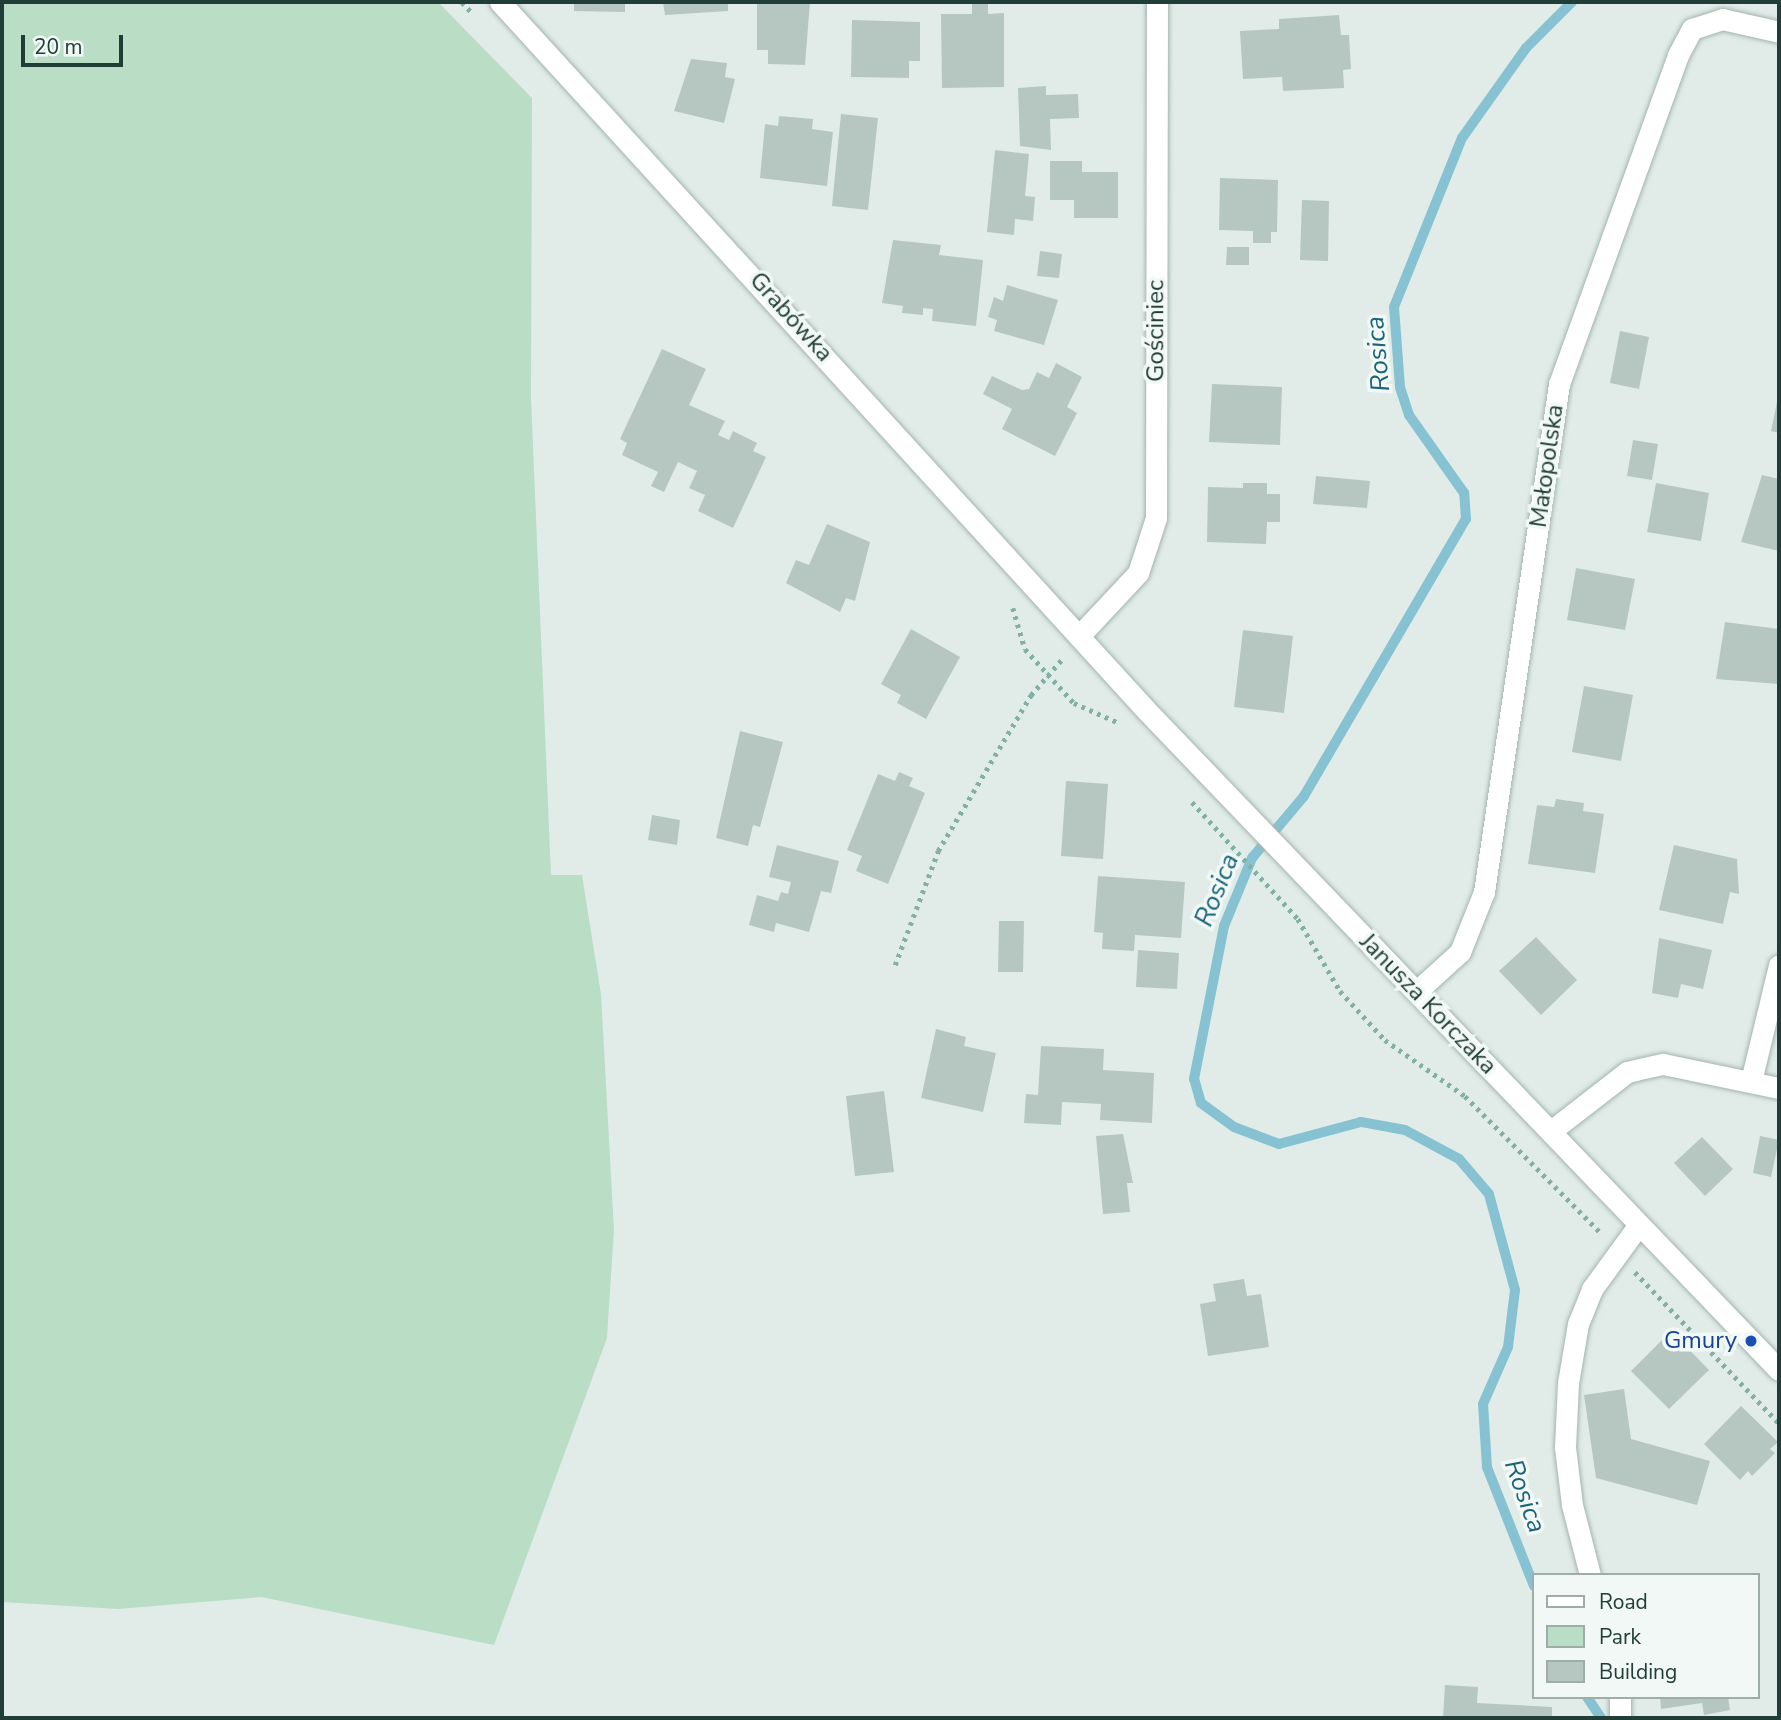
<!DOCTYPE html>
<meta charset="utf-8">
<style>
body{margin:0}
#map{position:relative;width:1781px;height:1720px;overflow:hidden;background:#e1ece8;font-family:"Nunito Sans",sans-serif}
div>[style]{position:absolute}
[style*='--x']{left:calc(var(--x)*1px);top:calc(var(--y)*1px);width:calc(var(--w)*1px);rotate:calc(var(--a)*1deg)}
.green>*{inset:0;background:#b9dec5}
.stream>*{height:10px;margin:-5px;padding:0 5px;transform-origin:5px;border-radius:5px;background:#87c2d2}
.building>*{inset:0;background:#b6c7c1}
.path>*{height:4.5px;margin-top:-2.25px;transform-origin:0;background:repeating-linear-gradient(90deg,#81b0a4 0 3.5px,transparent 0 8.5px)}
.roads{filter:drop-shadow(0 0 2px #a4b4af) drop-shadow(0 0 2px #a4b4af)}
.minor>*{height:21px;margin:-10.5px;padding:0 10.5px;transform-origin:10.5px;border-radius:10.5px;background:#fff}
.dots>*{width:19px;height:19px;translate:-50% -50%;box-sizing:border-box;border:4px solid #f1f8f5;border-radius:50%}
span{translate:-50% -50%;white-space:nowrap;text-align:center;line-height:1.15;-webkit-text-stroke:7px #f1f8f5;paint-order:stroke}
.street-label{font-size:24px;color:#213d37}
.transit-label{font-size:24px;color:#164399}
.right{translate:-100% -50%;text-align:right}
.water-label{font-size:26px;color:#1a647a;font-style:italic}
.frame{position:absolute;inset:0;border:4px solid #213d37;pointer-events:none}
.legend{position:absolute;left:1532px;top:1573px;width:228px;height:126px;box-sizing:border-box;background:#f1f8f5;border:2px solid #9eada9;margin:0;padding:9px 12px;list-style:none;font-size:21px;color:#213d37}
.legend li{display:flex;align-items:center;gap:14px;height:35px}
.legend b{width:35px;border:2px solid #9eada9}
.scale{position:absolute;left:21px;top:35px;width:102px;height:32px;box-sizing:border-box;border:4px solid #213d37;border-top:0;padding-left:9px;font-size:21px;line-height:24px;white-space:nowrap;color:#213d37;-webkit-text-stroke:5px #f1f8f5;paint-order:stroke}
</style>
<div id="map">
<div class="green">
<i style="clip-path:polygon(2px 2px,438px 2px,532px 98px,531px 398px,551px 875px,582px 875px,601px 994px,614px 1230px,607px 1338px,494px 1645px,261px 1597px,118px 1609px,2px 1602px)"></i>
</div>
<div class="stream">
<i style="--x:1534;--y:1586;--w:128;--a:-111.6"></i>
<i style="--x:1487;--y:1467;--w:63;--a:-93.6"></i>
<i style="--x:1483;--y:1404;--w:62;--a:-66.3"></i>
<i style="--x:1508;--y:1347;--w:57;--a:-83"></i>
<i style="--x:1515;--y:1290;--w:99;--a:-105.2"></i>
<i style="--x:1489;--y:1194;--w:46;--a:-130.6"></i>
<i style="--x:1459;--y:1159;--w:61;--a:-151.8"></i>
<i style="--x:1405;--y:1130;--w:45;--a:-169.7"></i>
<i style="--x:1361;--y:1122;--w:85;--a:165"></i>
<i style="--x:1279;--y:1144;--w:48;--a:-159.3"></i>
<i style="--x:1234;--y:1127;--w:41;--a:-144"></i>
<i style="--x:1201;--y:1103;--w:25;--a:-106"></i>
<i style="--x:1194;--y:1079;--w:156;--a:-78.9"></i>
<i style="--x:1224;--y:926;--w:74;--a:-67.6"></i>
<i style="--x:1252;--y:858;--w:81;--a:-50"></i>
<i style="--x:1304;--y:796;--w:321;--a:-59.7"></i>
<i style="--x:1466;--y:519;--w:26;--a:-94"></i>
<i style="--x:1464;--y:493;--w:95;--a:-125.2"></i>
<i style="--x:1409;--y:415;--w:29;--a:-108"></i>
<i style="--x:1400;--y:387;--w:80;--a:-94.3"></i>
<i style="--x:1394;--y:307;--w:182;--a:-68.1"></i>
<i style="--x:1462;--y:138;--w:110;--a:-54.6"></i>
<i style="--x:1526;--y:48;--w:65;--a:-45"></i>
<i style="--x:1587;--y:1697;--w:25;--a:56"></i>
</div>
<div class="building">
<i style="clip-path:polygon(574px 2px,625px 2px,625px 12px,574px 11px)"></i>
<i style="clip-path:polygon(663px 2px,728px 2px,728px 11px,665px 15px)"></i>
<i style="clip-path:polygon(757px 2px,810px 2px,805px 65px,768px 64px,768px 50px,757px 50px)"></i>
<i style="clip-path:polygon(972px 2px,988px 2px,988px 14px,1004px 13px,1004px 87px,942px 88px,941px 14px,972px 14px)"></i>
<i style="clip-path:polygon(1339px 15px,1341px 35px,1349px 35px,1351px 69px,1343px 70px,1344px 88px,1283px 91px,1282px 77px,1243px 79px,1240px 31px,1279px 29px,1279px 19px)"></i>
<i style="clip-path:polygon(852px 20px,920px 22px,920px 61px,909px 61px,909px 78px,851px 77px)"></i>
<i style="clip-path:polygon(691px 59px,727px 63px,725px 77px,735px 79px,724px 123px,674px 111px)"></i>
<i style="clip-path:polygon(1046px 86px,1046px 95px,1078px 94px,1079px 118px,1050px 119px,1051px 150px,1020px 146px,1018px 88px)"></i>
<i style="clip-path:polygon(841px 114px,878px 118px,868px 210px,832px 206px)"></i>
<i style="clip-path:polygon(779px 116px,813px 119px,812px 129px,833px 132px,827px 186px,760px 178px,765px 124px,778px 126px)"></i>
<i style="clip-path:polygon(995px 150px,1029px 154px,1025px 196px,1035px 197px,1033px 221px,1015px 219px,1014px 235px,987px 232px)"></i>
<i style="clip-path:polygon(1050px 161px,1082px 161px,1082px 172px,1118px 172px,1118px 218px,1074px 218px,1074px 200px,1050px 200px)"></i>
<i style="clip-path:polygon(1220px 178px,1278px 180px,1277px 232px,1271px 232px,1271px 243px,1253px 243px,1253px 231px,1219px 230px)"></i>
<i style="clip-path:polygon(1302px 200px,1329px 201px,1328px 261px,1300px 260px)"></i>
<i style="clip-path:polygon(893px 240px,941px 245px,939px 255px,983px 260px,976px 326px,932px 321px,933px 309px,923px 308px,923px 315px,902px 313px,903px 306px,882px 303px)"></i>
<i style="clip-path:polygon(1227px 247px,1249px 247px,1249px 265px,1226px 265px)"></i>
<i style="clip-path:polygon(1040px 251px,1062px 254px,1059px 278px,1037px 276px)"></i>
<i style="clip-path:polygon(1007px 285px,1058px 300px,1044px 345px,994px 331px,997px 320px,988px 317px,994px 297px,1003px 301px)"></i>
<i style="clip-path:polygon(1620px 331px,1649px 337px,1639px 389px,1610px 383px)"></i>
<i style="clip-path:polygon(662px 349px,706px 369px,689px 405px,725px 421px,718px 435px,729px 440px,733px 431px,757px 443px,753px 451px,766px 457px,733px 528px,698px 511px,705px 495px,689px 488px,697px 471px,678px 462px,664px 492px,651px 486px,658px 472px,622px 455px,627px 443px,620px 439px)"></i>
<i style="clip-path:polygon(1056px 363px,1082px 377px,1067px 407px,1077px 413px,1055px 456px,1002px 429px,1012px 409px,983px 394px,992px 376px,1022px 390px,1029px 389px,1037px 372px,1049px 378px)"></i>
<i style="clip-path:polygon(1212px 384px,1282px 387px,1280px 445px,1209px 442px)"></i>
<i style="clip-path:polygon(1778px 397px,1779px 397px,1779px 433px,1771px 431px)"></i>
<i style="clip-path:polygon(1633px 440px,1658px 444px,1652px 480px,1627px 476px)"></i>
<i style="clip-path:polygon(1762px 475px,1779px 479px,1779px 551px,1741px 542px)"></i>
<i style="clip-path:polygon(1316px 476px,1370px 481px,1367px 508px,1313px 504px)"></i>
<i style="clip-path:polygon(1243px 483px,1267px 483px,1267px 494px,1280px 494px,1280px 522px,1267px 522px,1266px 544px,1207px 542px,1208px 487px,1243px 488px)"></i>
<i style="clip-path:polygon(1656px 483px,1709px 493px,1701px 541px,1647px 532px)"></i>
<i style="clip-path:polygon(827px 524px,870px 542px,855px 601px,846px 598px,840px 612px,786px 583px,796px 560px,809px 565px)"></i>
<i style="clip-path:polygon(1576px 568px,1635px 579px,1625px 630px,1567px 620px)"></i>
<i style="clip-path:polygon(1725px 622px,1779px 629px,1779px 684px,1716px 679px)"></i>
<i style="clip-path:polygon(911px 629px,960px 657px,926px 719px,897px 703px,901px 695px,881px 684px)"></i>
<i style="clip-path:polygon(1243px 630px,1293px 636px,1284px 713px,1234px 707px)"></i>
<i style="clip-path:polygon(1584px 686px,1633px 695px,1621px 761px,1572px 752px)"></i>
<i style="clip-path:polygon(740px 731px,783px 742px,760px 827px,753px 825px,748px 846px,716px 838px)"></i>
<i style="clip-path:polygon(899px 772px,913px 778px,909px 786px,925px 793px,888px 884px,856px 871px,862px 856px,847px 850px,878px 774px,895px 781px)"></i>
<i style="clip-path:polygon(1066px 781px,1108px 784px,1103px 859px,1061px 856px)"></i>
<i style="clip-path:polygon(1556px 799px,1584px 803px,1583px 811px,1604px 814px,1595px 873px,1528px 864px,1537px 805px,1554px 807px)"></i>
<i style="clip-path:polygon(652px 815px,680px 820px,677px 845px,648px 840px)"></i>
<i style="clip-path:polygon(777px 845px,839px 861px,831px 893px,821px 891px,809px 932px,776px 923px,774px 932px,749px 925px,757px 895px,778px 901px,781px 892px,788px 894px,791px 882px,769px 877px)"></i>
<i style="clip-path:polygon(1674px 845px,1737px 859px,1739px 894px,1730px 892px,1723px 924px,1659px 910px)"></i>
<i style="clip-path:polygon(1098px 876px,1185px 882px,1181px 938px,1135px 935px,1134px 951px,1102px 949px,1103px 933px,1094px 932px)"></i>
<i style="clip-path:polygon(999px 921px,1024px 921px,1023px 972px,998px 972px)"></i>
<i style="clip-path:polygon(1536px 937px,1577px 980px,1541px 1015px,1499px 971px)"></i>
<i style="clip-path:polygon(1659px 938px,1712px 950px,1703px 989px,1681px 984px,1678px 998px,1652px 993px)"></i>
<i style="clip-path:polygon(1138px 950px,1179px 953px,1177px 989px,1136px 987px)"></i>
<i style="clip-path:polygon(936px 1029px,966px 1037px,964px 1046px,996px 1053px,983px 1112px,921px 1098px)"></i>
<i style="clip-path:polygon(1041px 1046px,1104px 1049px,1103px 1070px,1154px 1073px,1152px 1123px,1100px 1120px,1101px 1104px,1062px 1102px,1061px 1125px,1024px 1123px,1026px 1094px,1038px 1095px)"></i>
<i style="clip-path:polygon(884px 1091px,894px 1172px,855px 1176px,846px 1096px)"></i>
<i style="clip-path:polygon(1123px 1134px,1133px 1183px,1127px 1183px,1130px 1212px,1103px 1214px,1096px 1136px)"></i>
<i style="clip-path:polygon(1760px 1136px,1779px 1140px,1771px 1177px,1753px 1173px)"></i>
<i style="clip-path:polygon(1702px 1137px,1733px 1169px,1705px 1196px,1674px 1163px)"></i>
<i style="clip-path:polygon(1244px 1279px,1247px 1296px,1261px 1294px,1269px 1347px,1208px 1356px,1200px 1304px,1216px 1301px,1213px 1284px)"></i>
<i style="clip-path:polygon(1671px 1331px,1709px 1370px,1669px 1409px,1631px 1371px)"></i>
<i style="clip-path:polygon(1624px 1389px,1631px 1439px,1710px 1461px,1697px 1505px,1596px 1478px,1584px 1395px)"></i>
<i style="clip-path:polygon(1741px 1406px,1778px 1442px,1770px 1449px,1775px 1453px,1752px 1476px,1748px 1471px,1740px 1480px,1704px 1444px)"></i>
<i style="clip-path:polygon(1445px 1685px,1478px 1687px,1477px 1703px,1552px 1707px,1552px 1718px,1443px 1718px)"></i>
<i style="clip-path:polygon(1660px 1697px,1728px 1697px,1730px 1710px,1704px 1715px,1702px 1703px,1661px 1709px)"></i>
</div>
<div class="path">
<i style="--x:462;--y:2;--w:16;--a:47"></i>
<i style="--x:1013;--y:608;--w:43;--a:73.7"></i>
<i style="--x:1025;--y:649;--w:73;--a:47.8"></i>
<i style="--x:1074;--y:703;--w:47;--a:23.8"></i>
<i style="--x:1192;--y:802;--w:158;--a:47.8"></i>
<i style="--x:1298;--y:919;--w:83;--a:59.7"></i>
<i style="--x:1340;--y:991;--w:67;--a:47.4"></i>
<i style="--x:1385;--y:1040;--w:98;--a:35"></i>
<i style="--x:1465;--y:1096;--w:192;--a:45.2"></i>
<i style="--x:895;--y:965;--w:122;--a:-69.3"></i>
<i style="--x:938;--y:851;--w:182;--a:-59.2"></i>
<i style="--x:1031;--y:695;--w:49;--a:-49.1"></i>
<i style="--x:1635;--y:1272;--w:209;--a:46.4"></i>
</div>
<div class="roads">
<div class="minor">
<i style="--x:500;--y:2;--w:958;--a:47.62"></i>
<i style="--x:1146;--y:710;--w:914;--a:46.2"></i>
<i style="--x:1080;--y:635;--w:85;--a:-46.9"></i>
<i style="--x:1138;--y:573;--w:58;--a:-71.9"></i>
<i style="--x:1156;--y:518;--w:516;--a:-89.89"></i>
<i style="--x:1417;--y:991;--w:58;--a:-42.2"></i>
<i style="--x:1460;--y:952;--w:65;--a:-68.2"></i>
<i style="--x:1484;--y:892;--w:514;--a:-81.6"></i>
<i style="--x:1559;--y:384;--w:350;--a:-70.1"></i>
<i style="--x:1678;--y:55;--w:30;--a:-62"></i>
<i style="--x:1692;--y:29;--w:32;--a:-18"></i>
<i style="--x:1722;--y:19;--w:58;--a:12.8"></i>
<i style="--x:1751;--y:1081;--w:119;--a:-76.4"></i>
<i style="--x:1551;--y:1131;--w:96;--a:-37.8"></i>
<i style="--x:1627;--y:1072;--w:37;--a:-13"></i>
<i style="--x:1663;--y:1064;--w:118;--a:11.7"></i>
<i style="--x:1590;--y:1575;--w:72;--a:-104.4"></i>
<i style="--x:1572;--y:1505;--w:58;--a:-96.9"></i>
<i style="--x:1565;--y:1447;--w:64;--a:-87.3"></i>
<i style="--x:1568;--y:1383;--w:60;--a:-80.4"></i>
<i style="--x:1578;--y:1324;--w:38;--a:-68"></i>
<i style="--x:1592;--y:1289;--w:78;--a:-53.9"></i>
<i style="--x:1620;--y:1697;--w:21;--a:90"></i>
</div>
</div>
<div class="dots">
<i style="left:1751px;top:1341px;background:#1a4fb4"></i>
</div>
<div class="street-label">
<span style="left:791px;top:317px;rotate:48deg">Grabówka</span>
<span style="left:1156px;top:331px;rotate:-90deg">Gościniec</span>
<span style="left:1547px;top:466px;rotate:-82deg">Małopolska</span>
<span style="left:1428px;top:1004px;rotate:46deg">Janusza Korczaka</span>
</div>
<div class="transit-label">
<span class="right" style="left:1737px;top:1341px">Gmury</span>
</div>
<div class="water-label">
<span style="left:1378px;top:354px;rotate:-95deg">Rosica</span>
<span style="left:1217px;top:890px;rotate:-68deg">Rosica</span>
<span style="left:1525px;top:1496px;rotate:70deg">Rosica</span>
</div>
<div class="frame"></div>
<ul class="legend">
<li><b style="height:9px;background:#fff"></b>Road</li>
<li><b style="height:19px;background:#b9dec5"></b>Park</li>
<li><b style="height:19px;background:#b6c7c1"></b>Building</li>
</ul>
<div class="scale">20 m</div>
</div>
